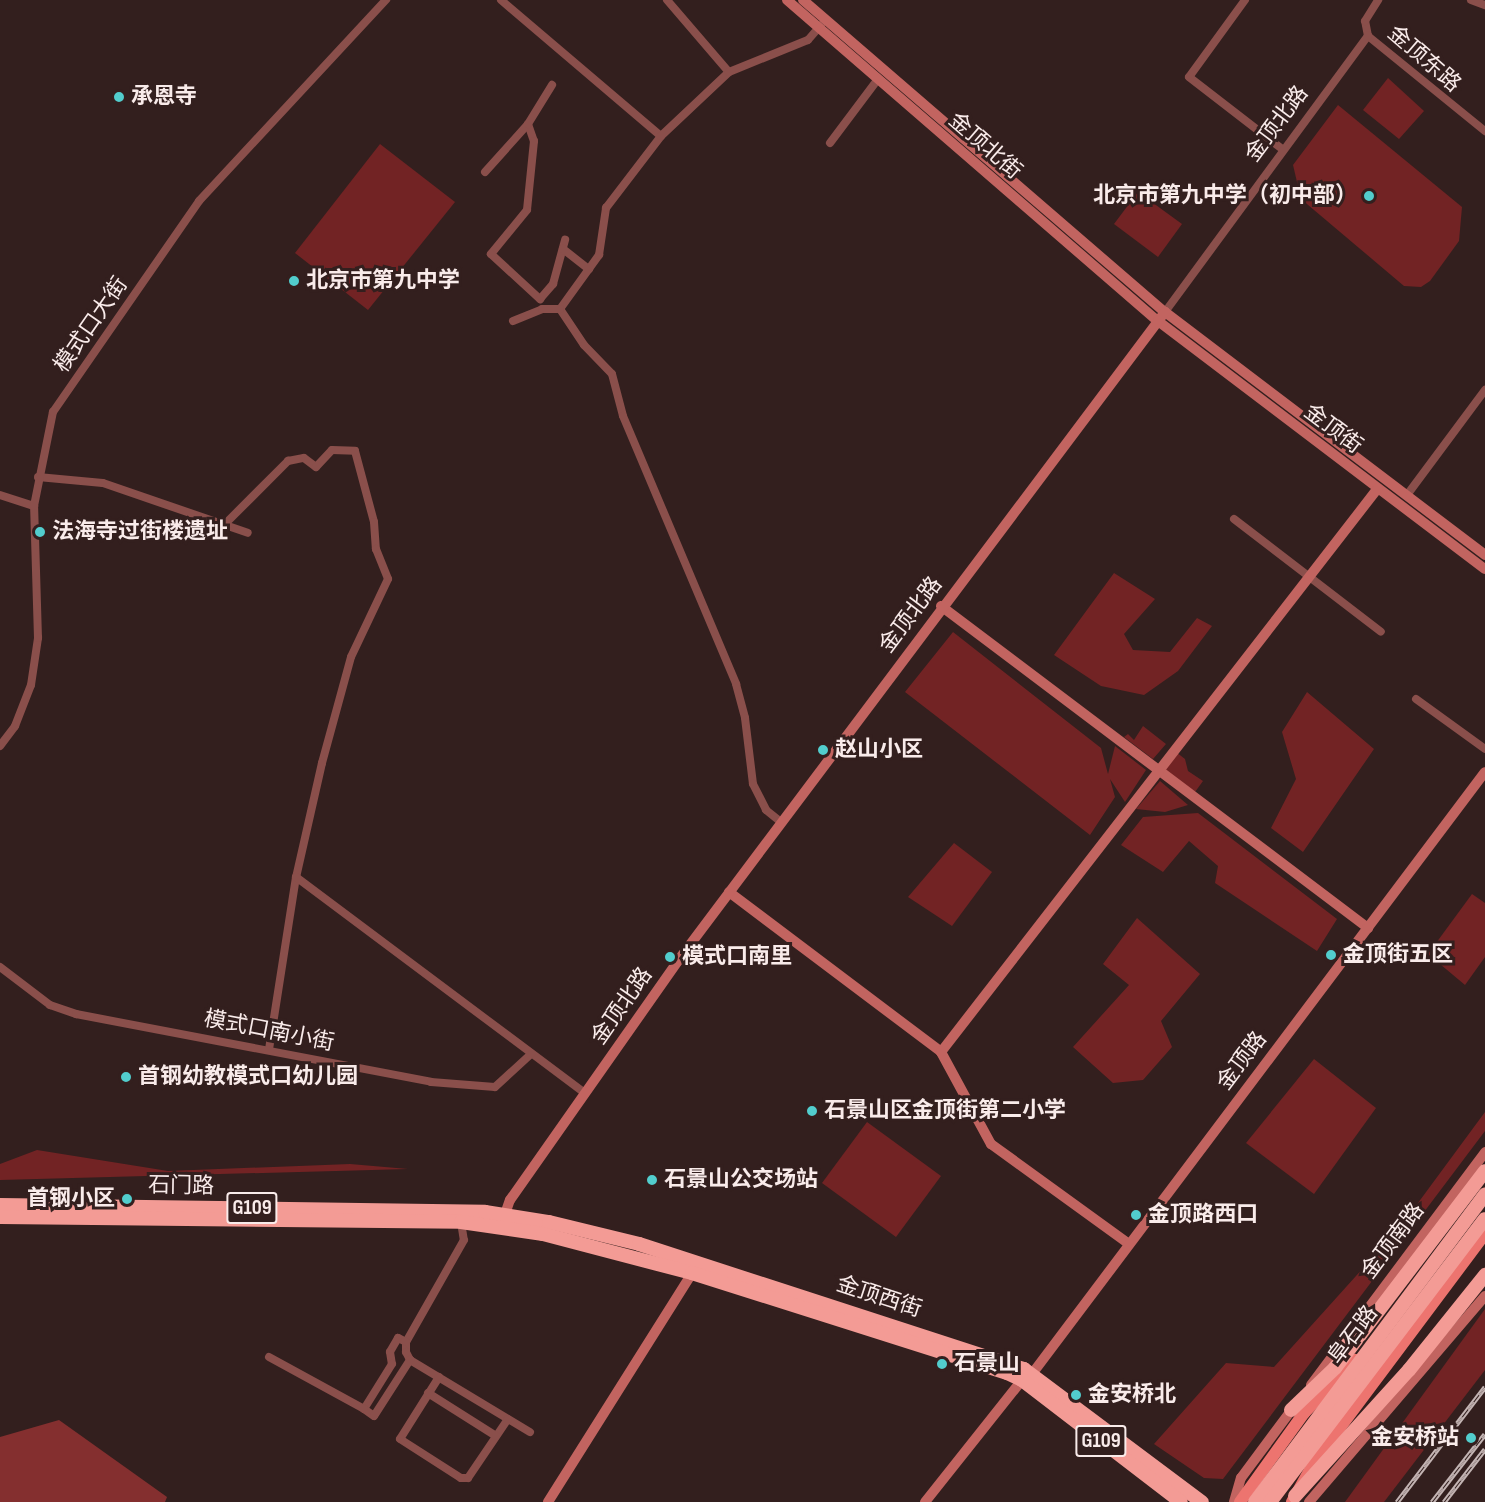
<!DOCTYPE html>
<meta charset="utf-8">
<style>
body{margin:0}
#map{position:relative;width:1485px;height:1502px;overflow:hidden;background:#331f1e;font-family:"Sofia Sans Condensed","Noto Sans SC",sans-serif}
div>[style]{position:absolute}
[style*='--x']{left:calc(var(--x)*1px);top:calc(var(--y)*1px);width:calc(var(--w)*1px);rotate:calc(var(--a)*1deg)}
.green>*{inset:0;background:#722324}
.forest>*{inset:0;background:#842f2f}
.street>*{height:8px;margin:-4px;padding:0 4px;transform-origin:4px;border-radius:4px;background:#8a4f4b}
.secondary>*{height:10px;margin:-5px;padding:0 5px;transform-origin:5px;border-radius:5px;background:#c26460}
.primary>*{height:12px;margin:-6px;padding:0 6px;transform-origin:6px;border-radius:6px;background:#ed746f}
.highway>*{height:14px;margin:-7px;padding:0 7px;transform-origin:7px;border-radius:7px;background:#f39b95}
.rail>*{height:5px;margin-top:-2.5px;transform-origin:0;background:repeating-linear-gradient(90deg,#331f1e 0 9px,#c3b4b3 0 18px);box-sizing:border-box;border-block:2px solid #c3b4b3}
.dots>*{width:16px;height:16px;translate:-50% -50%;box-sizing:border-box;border:3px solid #331f1e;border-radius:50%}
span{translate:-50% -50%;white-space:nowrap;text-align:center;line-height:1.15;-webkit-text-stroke:6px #331f1e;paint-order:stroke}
.shield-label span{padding:2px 4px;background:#331f1e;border:2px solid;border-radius:4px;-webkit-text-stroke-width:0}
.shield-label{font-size:21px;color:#f9ebea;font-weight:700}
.street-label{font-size:22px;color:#f9ebea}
.poi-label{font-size:22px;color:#f9ebea;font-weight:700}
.left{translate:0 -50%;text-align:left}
.right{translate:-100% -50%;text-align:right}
</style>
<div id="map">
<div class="green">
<i style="clip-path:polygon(1388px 78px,1424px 111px,1399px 139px,1363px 110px)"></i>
<i style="clip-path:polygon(1338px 105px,1462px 207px,1459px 241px,1430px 281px,1421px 287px,1404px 286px,1301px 199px,1293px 165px)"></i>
<i style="clip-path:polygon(380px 144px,455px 202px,368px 310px,295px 253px)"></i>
<i style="clip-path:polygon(1138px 192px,1182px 224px,1158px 257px,1114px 224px)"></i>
<i style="clip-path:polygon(1114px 573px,1155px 599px,1124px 634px,1133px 650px,1170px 652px,1197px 618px,1212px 626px,1178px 671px,1144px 695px,1101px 686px,1054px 655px)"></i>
<i style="clip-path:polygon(953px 632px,1101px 748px,1108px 774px,1115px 746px,1146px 770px,1125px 802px,1110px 779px,1115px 797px,1090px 835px,905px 692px)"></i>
<i style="clip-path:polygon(1307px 692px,1374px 749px,1303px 852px,1271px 828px,1296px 779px,1282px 732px)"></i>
<i style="clip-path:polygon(1143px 726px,1166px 744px,1153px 759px,1124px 737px,1128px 734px,1134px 740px)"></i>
<i style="clip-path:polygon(1176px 752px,1185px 759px,1188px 771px,1203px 781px,1195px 792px,1165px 770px)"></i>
<i style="clip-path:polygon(1160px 781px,1188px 805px,1165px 812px,1136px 809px)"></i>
<i style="clip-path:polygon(1198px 813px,1337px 919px,1317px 951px,1215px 883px,1218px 866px,1189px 841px,1163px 872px,1121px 845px,1143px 817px)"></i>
<i style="clip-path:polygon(954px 843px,992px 872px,952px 926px,908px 897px)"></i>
<i style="clip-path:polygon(1472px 894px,1485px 903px,1485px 957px,1465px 985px,1428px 954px)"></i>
<i style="clip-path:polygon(1137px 918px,1200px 974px,1161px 1021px,1172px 1047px,1143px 1080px,1113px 1083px,1073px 1047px,1129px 985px,1103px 964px)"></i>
<i style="clip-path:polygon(1314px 1059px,1376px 1108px,1314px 1194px,1246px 1143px)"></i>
<i style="clip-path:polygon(1485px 1112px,1485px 1131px,1223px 1479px,1204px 1478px,1154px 1444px,1226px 1363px,1274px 1367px,1401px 1226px)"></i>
<i style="clip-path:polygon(867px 1122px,941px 1176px,896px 1237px,822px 1183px)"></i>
<i style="clip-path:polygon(37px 1150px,168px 1171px,350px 1164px,408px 1169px,0 1180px,0 1164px)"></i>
<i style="clip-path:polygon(1485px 1309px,1485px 1370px,1384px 1502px,1345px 1502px)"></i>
</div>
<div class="forest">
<i style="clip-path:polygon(59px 1420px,167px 1497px,165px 1502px,0 1502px,0 1437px)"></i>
</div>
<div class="street">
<i style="--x:501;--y:0;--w:210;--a:40.4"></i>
<i style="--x:667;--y:0;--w:95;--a:49.3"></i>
<i style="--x:1245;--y:0;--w:95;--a:126"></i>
<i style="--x:1189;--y:77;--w:118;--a:37.7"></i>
<i style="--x:1471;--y:0;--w:15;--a:20"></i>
<i style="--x:1368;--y:36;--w:151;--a:39.1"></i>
<i style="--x:1368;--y:36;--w:15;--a:-101"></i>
<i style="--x:1365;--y:21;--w:25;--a:-58"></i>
<i style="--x:528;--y:124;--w:18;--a:71"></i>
<i style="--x:534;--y:141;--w:69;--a:95.8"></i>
<i style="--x:527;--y:210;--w:57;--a:129.3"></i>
<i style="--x:491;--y:254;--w:67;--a:42.6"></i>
<i style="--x:540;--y:299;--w:20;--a:-49"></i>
<i style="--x:553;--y:284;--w:46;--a:-74.7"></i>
<i style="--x:830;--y:143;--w:80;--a:-53.1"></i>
<i style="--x:485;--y:172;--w:64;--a:-48.1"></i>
<i style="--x:528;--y:124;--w:46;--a:-58.4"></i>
<i style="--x:563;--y:249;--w:33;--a:38"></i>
<i style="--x:560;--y:309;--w:43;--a:56.3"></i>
<i style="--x:584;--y:345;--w:40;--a:46"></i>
<i style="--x:612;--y:374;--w:43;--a:75.3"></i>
<i style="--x:623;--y:416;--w:291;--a:67.1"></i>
<i style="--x:736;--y:684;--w:35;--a:75"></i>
<i style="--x:745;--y:718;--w:66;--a:83.1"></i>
<i style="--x:753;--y:784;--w:29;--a:63"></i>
<i style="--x:766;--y:810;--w:19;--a:39"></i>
<i style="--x:560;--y:309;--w:67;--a:-54.2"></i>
<i style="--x:599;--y:255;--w:48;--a:-81.5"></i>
<i style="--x:606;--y:208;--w:91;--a:-52.6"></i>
<i style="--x:661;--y:136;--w:93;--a:-43.3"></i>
<i style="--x:729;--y:72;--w:85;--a:-22.1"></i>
<i style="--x:808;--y:40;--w:20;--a:-49"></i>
<i style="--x:1165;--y:312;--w:343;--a:-53.7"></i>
<i style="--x:513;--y:321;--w:31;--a:-22"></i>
<i style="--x:542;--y:309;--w:18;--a:0"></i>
<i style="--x:38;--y:477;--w:65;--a:5.3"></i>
<i style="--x:103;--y:483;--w:153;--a:19"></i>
<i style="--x:0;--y:495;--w:36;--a:18"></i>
<i style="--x:1407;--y:495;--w:131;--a:-53.4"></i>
<i style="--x:1234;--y:519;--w:185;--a:37.5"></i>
<i style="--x:226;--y:523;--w:88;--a:-45"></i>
<i style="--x:288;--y:461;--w:16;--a:-11"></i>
<i style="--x:304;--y:458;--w:15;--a:37"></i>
<i style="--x:316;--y:467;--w:23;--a:-47"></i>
<i style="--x:332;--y:450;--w:23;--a:2"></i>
<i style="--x:355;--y:451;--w:73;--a:75"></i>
<i style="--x:374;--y:522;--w:27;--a:86"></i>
<i style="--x:376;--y:549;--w:32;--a:68"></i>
<i style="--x:388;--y:579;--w:86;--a:115.4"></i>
<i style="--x:351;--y:657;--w:110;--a:105.3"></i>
<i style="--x:322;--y:763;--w:117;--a:102.8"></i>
<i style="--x:296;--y:877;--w:175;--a:98.9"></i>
<i style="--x:1416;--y:699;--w:85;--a:35.9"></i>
<i style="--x:0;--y:746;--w:25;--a:-53"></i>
<i style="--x:15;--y:726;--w:44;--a:-68.7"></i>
<i style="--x:31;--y:685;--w:48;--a:-81.5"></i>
<i style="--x:38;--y:638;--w:132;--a:-91.7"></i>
<i style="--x:34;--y:506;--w:96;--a:-78.6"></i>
<i style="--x:53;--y:412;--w:257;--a:-55.3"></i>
<i style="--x:199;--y:201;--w:275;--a:-47.1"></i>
<i style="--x:296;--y:877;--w:361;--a:36.8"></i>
<i style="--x:0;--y:967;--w:63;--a:37.2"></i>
<i style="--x:50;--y:1005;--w:28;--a:19"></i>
<i style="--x:76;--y:1014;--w:361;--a:10.8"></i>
<i style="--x:431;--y:1082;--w:64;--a:4.5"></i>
<i style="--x:495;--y:1087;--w:49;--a:-42.5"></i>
<i style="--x:461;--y:1222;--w:18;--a:81"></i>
<i style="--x:464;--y:1240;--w:117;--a:119.6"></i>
<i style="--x:406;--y:1342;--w:10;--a:90"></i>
<i style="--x:406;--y:1352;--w:9;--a:63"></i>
<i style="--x:410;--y:1360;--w:140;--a:31"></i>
<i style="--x:406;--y:1342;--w:9;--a:-153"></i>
<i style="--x:398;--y:1338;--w:16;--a:120"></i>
<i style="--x:390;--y:1352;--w:12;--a:81"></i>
<i style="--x:392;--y:1364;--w:53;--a:121.9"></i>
<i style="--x:364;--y:1409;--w:12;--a:35"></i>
<i style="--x:374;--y:1416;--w:67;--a:-57.3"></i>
<i style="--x:269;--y:1357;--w:108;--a:28.7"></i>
<i style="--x:439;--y:1377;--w:73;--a:122.2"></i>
<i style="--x:400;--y:1439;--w:72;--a:32.6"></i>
<i style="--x:461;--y:1478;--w:7;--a:0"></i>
<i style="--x:468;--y:1478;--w:71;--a:-55.9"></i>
<i style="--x:428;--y:1393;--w:80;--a:32.3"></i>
</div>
<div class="secondary">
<i style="--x:787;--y:0;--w:491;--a:40.9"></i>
<i style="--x:1158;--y:321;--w:410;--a:37.2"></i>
<i style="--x:803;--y:0;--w:478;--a:40.8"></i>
<i style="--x:1165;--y:312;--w:402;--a:37.2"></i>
<i style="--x:941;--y:606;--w:535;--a:37.02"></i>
<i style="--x:729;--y:892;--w:266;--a:37"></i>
<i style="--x:941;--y:1052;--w:105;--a:61.5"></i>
<i style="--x:991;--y:1144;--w:170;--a:35.9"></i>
<i style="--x:941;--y:1052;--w:713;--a:-52.23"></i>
<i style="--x:503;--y:1220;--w:21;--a:-71"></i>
<i style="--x:510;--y:1200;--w:291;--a:-54.9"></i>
<i style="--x:677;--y:962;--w:813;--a:-53.1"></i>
<i style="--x:1032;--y:1374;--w:753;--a:-53.04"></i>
<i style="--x:1311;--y:1385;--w:291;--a:-53.2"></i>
<i style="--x:548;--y:1502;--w:271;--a:-57.8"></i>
<i style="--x:925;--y:1502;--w:156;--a:-51.5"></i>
<i style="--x:1234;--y:1502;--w:25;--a:-74"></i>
<i style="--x:1241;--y:1478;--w:92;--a:-53.4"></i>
<i style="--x:1309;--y:1502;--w:271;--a:-49.5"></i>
</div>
<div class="primary">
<i style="--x:1240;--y:1502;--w:110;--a:-54.3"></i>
<i style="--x:1304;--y:1413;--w:74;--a:-46.1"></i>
<i style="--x:1292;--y:1502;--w:47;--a:-60.7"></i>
<i style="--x:1315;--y:1461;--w:284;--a:-53.2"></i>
</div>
<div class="highway">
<i style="--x:0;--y:1205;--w:485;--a:0.8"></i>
<i style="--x:485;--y:1212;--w:65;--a:8.9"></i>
<i style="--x:549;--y:1222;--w:93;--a:13.7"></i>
<i style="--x:639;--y:1244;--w:405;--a:18"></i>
<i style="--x:1024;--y:1369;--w:222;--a:36.8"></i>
<i style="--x:0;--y:1217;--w:461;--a:0.6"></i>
<i style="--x:461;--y:1222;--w:83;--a:8.3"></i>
<i style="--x:543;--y:1234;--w:154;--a:14.7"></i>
<i style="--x:692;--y:1273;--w:330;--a:17.6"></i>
<i style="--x:1007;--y:1373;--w:17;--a:25"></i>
<i style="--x:1022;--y:1380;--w:200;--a:37.5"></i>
<i style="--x:1341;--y:1346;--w:22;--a:-30"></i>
<i style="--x:1360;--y:1335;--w:206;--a:-52.7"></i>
<i style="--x:1291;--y:1410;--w:61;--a:-43.7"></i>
<i style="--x:1335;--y:1368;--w:36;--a:-53"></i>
<i style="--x:1295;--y:1496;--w:170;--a:-47.9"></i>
<i style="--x:1409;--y:1370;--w:122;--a:-51.3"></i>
<i style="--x:1255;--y:1502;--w:384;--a:-53.2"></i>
<i style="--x:1270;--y:1502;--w:355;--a:-52.8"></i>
</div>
<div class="rail">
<i style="--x:1397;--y:1502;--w:145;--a:-52.6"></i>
<i style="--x:1432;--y:1502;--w:86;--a:-52.1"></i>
<i style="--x:1444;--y:1502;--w:67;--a:-52.3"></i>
</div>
<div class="dots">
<i style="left:119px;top:97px;background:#52cdcd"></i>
<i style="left:1369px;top:196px;background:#52cdcd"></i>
<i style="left:294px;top:281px;background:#52cdcd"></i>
<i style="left:40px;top:532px;background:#52cdcd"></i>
<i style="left:823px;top:750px;background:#52cdcd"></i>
<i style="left:1331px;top:955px;background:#52cdcd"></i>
<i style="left:670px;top:957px;background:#52cdcd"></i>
<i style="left:126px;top:1077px;background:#52cdcd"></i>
<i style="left:812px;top:1111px;background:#52cdcd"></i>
<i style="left:652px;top:1180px;background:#52cdcd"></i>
<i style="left:127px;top:1199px;background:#52cdcd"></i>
<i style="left:1136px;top:1215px;background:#52cdcd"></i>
<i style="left:942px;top:1364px;background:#52cdcd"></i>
<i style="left:1076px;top:1395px;background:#52cdcd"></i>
<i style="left:1471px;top:1438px;background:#52cdcd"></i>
</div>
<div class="shield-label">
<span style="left:252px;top:1208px">G109</span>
<span style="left:1101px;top:1441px">G109</span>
</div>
<div class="street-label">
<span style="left:1424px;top:59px;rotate:41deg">金顶东路</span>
<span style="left:1277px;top:124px;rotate:-53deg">金顶北路</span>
<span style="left:985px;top:146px;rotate:41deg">金顶北街</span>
<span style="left:91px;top:325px;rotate:-55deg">模式口大街</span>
<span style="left:1333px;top:429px;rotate:37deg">金顶街</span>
<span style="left:911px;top:615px;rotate:-53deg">金顶北路</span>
<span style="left:622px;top:1006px;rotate:-55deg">金顶北路</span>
<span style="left:269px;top:1031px;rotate:11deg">模式口南小街</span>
<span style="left:1242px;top:1061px;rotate:-53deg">金顶路</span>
<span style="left:181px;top:1186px;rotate:1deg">石门路</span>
<span style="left:1393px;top:1241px;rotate:-53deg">金顶南路</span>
<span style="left:879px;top:1297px;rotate:18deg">金顶西街</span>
<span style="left:1353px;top:1335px;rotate:-53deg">阜石路</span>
</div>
<div class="poi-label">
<span class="left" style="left:131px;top:97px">承恩寺</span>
<span class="right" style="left:1357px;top:196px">北京市第九中学（初中部）</span>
<span class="left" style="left:306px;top:281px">北京市第九中学</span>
<span class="left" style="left:52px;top:532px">法海寺过街楼遗址</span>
<span class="left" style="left:835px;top:750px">赵山小区</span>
<span class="left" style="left:1343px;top:955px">金顶街五区</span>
<span class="left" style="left:682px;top:957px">模式口南里</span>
<span class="left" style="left:138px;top:1077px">首钢幼教模式口幼儿园</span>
<span class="left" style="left:824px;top:1111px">石景山区金顶街第二小学</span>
<span class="left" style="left:664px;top:1180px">石景山公交场站</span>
<span class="right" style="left:115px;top:1199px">首钢小区</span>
<span class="left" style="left:1148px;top:1215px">金顶路西口</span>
<span class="left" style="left:954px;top:1364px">石景山</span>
<span class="left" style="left:1088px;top:1395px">金安桥北</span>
<span class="right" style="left:1459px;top:1438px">金安桥站</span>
</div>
</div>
